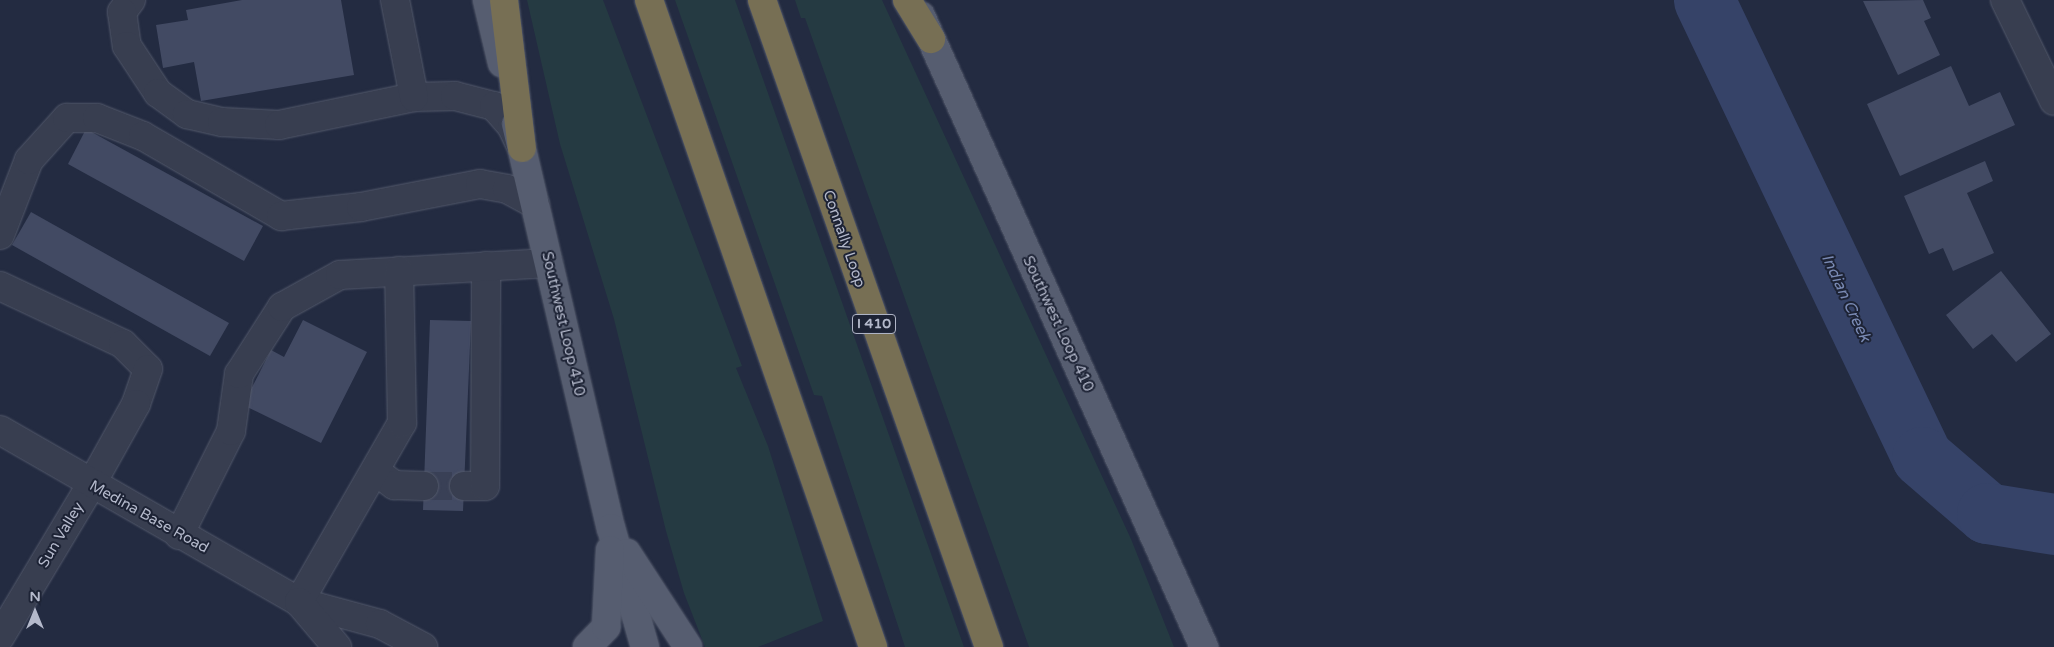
<!DOCTYPE html>
<style>
body{margin:0}
#map{position:relative;width:2054px;height:647px;overflow:hidden;background:#232b41;font-family:"Varela Round",sans-serif}
div>[style]{position:absolute}
[style*='--x']{left:calc(var(--x)*1px);top:calc(var(--y)*1px);width:calc(var(--w)*1px);rotate:calc(var(--a)*1deg)}
.green>*{inset:0;background:#253a42}
.river>*{height:61px;margin:-30.5px;padding:0 30.5px;transform-origin:30.5px;border-radius:30.5px;background:#364368}
.building>*{inset:0;background:#424a63}
.minor-tunnel>*{height:28px;margin-top:-14px;transform-origin:0;background:repeating-linear-gradient(90deg,#394056 0 28px,transparent 0 42px)}
.roads{filter:drop-shadow(0 0 1px #53596b) drop-shadow(0 0 1px #53596b)}
.minor>*{height:28px;margin:-14px;padding:0 14px;transform-origin:14px;border-radius:14px;background:#383e50}
.major>*{height:28px;margin:-14px;padding:0 14px;transform-origin:14px;border-radius:14px;background:#565d70}
.highway>*{height:28px;margin:-14px;padding:0 14px;transform-origin:14px;border-radius:14px;background:#776f54}
span{translate:-50% -50%;white-space:nowrap;text-align:center;line-height:1.15;-webkit-text-stroke:4px #1d2335;paint-order:stroke}
.shield-label span{padding:1px 4px;background:#1d2335;border:1px solid;border-radius:4px;-webkit-text-stroke-width:0}
.shield-label{font-size:14px;color:#b4b9cb;font-weight:700}
.street-label{font-size:15px;color:#b4b9cb}
.water-label{font-size:16px;color:#7a8ab4;font-style:italic}
.north{position:absolute;left:10px;top:587px;width:50px;height:50px;-webkit-text-stroke:4px #1d2335;paint-order:stroke;rotate:0deg;font-size:14px;font-weight:700;line-height:20px;text-align:center;color:#b4b9cb}
.north::after{content:'';display:block;margin:auto;width:18px;height:22px;background:#b4b9cb;clip-path:polygon(50% 0,100% 100%,50% 72%,0 100%)}
</style>
<div id="map">
<div class="green">
<i style="clip-path:polygon(527px 0,603px 0,742px 366px,736px 368px,768px 446px,823px 621px,758px 647px,705px 647px,684px 593px,666px 531px,614px 319px,560px 144px)"></i>
<i style="clip-path:polygon(675px 0,735px 0,964px 647px,905px 647px,822px 396px,814px 395px)"></i>
<i style="clip-path:polygon(795px 0,882px 0,1131px 539px,1174px 647px,1029px 647px,805px 18px,801px 18px)"></i>
</div>
<div class="river">
<i style="--x:1704;--y:0;--w:506;--a:64.5"></i>
<i style="--x:1922;--y:457;--w:86;--a:40.7"></i>
<i style="--x:1987;--y:513;--w:68;--a:9.3"></i>
</div>
<div class="building">
<i style="clip-path:polygon(242px 0,341px 0,354px 75px,201px 101px,194px 62px,163px 68px,156px 25px,188px 20px,186px 10px)"></i>
<i style="clip-path:polygon(1923px 0,1931px 18px,1924px 21px,1940px 55px,1898px 75px,1863px 1px)"></i>
<i style="clip-path:polygon(1951px 66px,1969px 106px,2000px 92px,2015px 125px,1900px 176px,1867px 104px)"></i>
<i style="clip-path:polygon(86px 129px,263px 226px,244px 261px,68px 164px)"></i>
<i style="clip-path:polygon(1985px 161px,1993px 181px,1967px 193px,1994px 253px,1953px 271px,1943px 248px,1929px 254px,1904px 196px)"></i>
<i style="clip-path:polygon(31px 212px,229px 323px,210px 356px,12px 245px)"></i>
<i style="clip-path:polygon(2001px 271px,2051px 334px,2016px 362px,1992px 334px,1973px 349px,1946px 315px)"></i>
<i style="clip-path:polygon(303px 320px,367px 352px,321px 443px,243px 405px,271px 350px,284px 357px)"></i>
<i style="clip-path:polygon(430px 320px,471px 321px,463px 511px,423px 510px)"></i>
</div>
<div class="minor-tunnel">
<i style="--x:424;--y:486;--w:40;--a:0"></i>
</div>
<div class="roads">
<div class="minor">
<i style="--x:131;--y:0;--w:15;--a:127"></i>
<i style="--x:122;--y:12;--w:34;--a:82"></i>
<i style="--x:127;--y:46;--w:56;--a:56.6"></i>
<i style="--x:158;--y:93;--w:36;--a:36"></i>
<i style="--x:187;--y:114;--w:36;--a:13"></i>
<i style="--x:222;--y:122;--w:57;--a:3"></i>
<i style="--x:279;--y:125;--w:138;--a:-11.7"></i>
<i style="--x:414;--y:97;--w:41;--a:-1.4"></i>
<i style="--x:455;--y:96;--w:40;--a:14.4"></i>
<i style="--x:494;--y:106;--w:28;--a:49"></i>
<i style="--x:512;--y:127;--w:23;--a:65"></i>
<i style="--x:395;--y:0;--w:99;--a:78.9"></i>
<i style="--x:2005;--y:0;--w:112;--a:64.1"></i>
<i style="--x:0;--y:235;--w:80;--a:-68.9"></i>
<i style="--x:29;--y:160;--w:57;--a:-47.9"></i>
<i style="--x:67;--y:118;--w:30;--a:0"></i>
<i style="--x:97;--y:118;--w:49;--a:21.4"></i>
<i style="--x:143;--y:136;--w:160;--a:30.1"></i>
<i style="--x:281;--y:216;--w:81;--a:-6.4"></i>
<i style="--x:361;--y:207;--w:121;--a:-10.9"></i>
<i style="--x:480;--y:184;--w:27;--a:10"></i>
<i style="--x:507;--y:189;--w:32;--a:28"></i>
<i style="--x:0;--y:286;--w:136;--a:25.2"></i>
<i style="--x:123;--y:344;--w:35;--a:45"></i>
<i style="--x:148;--y:369;--w:37;--a:109"></i>
<i style="--x:136;--y:404;--w:93;--a:119.1"></i>
<i style="--x:91;--y:485;--w:177;--a:120.9"></i>
<i style="--x:0;--y:430;--w:345;--a:29.9"></i>
<i style="--x:299;--y:602;--w:84;--a:15.2"></i>
<i style="--x:380;--y:624;--w:49;--a:28.1"></i>
<i style="--x:375;--y:471;--w:24;--a:36"></i>
<i style="--x:394;--y:485;--w:30;--a:2"></i>
<i style="--x:464;--y:486;--w:21;--a:0"></i>
<i style="--x:485;--y:486;--w:220;--a:-89.7"></i>
<i style="--x:179;--y:535;--w:116;--a:-63.4"></i>
<i style="--x:231;--y:431;--w:58;--a:-82"></i>
<i style="--x:239;--y:374;--w:80;--a:-57.3"></i>
<i style="--x:282;--y:307;--w:66;--a:-28.9"></i>
<i style="--x:340;--y:275;--w:209;--a:-3.3"></i>
<i style="--x:299;--y:602;--w:207;--a:-60.1"></i>
<i style="--x:402;--y:423;--w:152;--a:-91.1"></i>
<i style="--x:299;--y:602;--w:59;--a:49.8"></i>
</div>
<div class="major">
<i style="--x:487;--y:0;--w:65;--a:76.6"></i>
<i style="--x:921;--y:16;--w:692;--a:65.84"></i>
<i style="--x:516;--y:124;--w:415;--a:76.8"></i>
<i style="--x:611;--y:528;--w:124;--a:74.1"></i>
<i style="--x:627;--y:553;--w:112;--a:57"></i>
<i style="--x:587;--y:647;--w:28;--a:-46"></i>
<i style="--x:606;--y:627;--w:77;--a:-87"></i>
</div>
<div class="highway">
<i style="--x:504;--y:0;--w:149;--a:83.1"></i>
<i style="--x:649;--y:0;--w:685;--a:70.9"></i>
<i style="--x:762;--y:0;--w:686;--a:70.67"></i>
<i style="--x:907;--y:0;--w:46;--a:58.4"></i>
</div>
</div>
<div class="shield-label">
<span style="left:874px;top:324px">I 410</span>
</div>
<div class="street-label">
<span style="left:844px;top:239px;rotate:71deg">Connally Loop</span>
<span style="left:563px;top:324px;rotate:77deg">Southwest Loop 410</span>
<span style="left:1058px;top:324px;rotate:65deg">Southwest Loop 410</span>
<span style="left:149px;top:517px;rotate:29deg">Medina Base Road</span>
<span style="left:61px;top:535px;rotate:-59deg">Sun Valley</span>
</div>
<div class="water-label">
<span style="left:1846px;top:298px;rotate:65deg">Indian Creek</span>
</div>
<div class="north">N</div>
</div>
